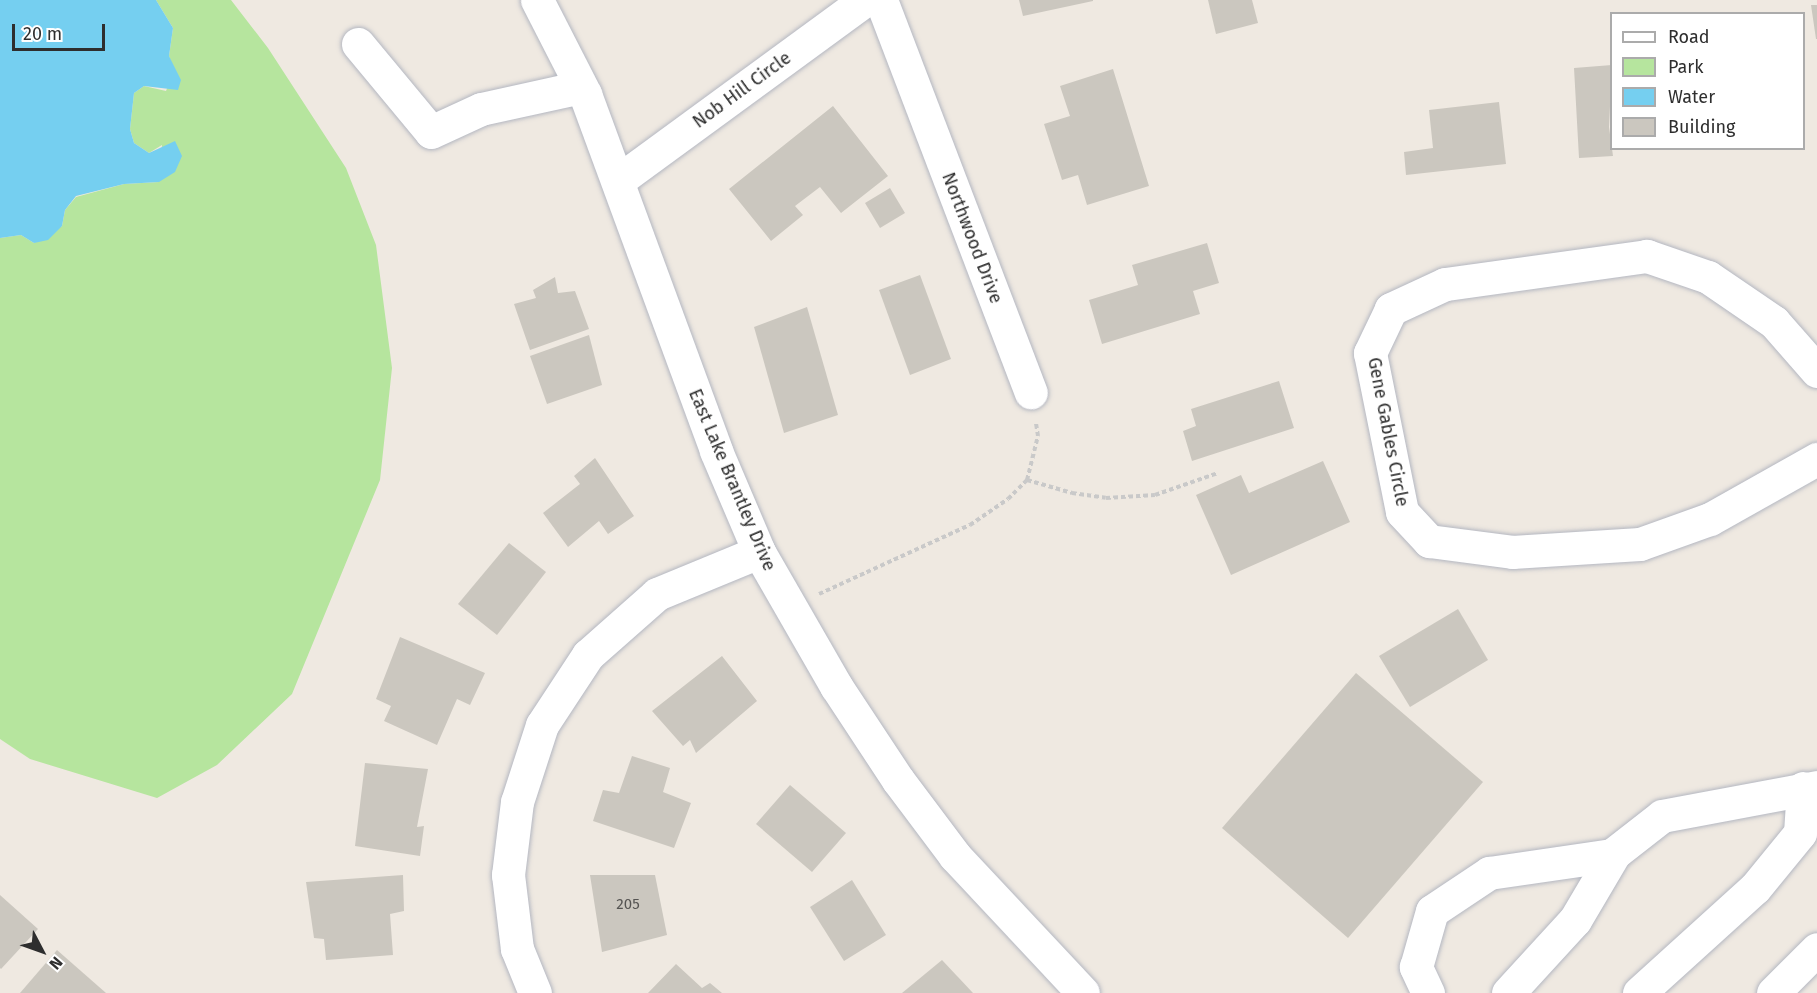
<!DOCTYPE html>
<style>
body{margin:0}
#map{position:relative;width:1817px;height:993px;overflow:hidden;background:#efe9e1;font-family:"Fira Sans",sans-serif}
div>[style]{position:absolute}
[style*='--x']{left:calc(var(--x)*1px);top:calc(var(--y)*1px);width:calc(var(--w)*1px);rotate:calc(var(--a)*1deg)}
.green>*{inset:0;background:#b6e59e}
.water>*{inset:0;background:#75cff0}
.building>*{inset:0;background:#cbc7bf}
.path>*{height:4px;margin-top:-2px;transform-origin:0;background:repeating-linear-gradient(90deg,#c9c9c9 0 4.5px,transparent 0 7.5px)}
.roads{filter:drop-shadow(0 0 2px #b4b7c1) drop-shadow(0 0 2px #b4b7c1)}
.minor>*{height:33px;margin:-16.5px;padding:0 16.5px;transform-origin:16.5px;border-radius:16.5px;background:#fff}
span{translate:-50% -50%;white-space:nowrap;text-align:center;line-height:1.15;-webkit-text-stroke:4.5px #fff;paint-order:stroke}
.number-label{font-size:15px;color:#555452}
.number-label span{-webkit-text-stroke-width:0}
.street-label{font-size:18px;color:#2e2e2e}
.legend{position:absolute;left:1610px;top:12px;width:195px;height:138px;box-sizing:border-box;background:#fff;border:2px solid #ababab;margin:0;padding:8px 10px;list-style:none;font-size:18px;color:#2e2e2e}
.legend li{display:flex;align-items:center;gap:12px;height:30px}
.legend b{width:30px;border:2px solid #ababab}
.north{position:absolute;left:12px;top:921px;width:60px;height:60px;-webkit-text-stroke:4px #fff;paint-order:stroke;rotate:131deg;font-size:16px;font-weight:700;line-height:24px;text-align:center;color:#2e2e2e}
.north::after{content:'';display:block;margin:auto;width:21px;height:27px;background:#2e2e2e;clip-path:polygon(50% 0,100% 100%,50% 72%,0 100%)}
.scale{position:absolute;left:12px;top:24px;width:93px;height:27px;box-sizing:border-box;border:3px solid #2e2e2e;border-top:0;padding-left:8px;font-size:18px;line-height:21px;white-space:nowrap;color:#2e2e2e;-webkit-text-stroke:4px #fff;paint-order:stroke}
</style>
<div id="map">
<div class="green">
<i style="clip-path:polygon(156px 0,231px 0,268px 48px,346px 168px,376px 245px,392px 368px,380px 480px,292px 694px,217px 765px,157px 798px,30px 759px,0 739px,0 238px,21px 235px,34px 243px,62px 226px,65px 210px,76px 197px,124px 184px,159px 182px,162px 145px,149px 153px,134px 143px,130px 129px,134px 93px,144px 86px,166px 91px,174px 71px,169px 56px,173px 28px)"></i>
</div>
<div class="water">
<i style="clip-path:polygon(0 0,156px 0,173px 28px,169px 56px,181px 80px,178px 90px,144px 86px,134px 93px,130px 129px,134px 143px,149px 153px,175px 141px,182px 156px,175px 172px,159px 182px,124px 184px,76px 196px,65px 210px,62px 226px,48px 240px,34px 243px,21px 235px,0 238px)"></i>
</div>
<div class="building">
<i style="clip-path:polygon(1019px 0,1093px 0,1093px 1px,1023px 16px)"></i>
<i style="clip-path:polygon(1208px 0,1252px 0,1258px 23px,1216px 34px)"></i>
<i style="clip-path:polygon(1811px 5px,1817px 5px,1817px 39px,1816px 39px)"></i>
<i style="clip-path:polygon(1612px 65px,1609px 127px,1613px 156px,1579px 158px,1574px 68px)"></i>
<i style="clip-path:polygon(1113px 69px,1149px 186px,1087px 205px,1078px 175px,1062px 180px,1044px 124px,1070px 116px,1060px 86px)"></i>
<i style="clip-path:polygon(1499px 102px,1506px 164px,1406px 175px,1404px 152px,1433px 148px,1429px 110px)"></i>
<i style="clip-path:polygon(833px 106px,888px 176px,841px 213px,820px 187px,795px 206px,803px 215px,771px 241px,729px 189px)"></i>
<i style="clip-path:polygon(890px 188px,905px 213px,880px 228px,865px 203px)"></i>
<i style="clip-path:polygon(1207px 243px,1219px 283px,1193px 291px,1200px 314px,1102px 344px,1089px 300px,1138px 285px,1132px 265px)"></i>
<i style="clip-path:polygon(920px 275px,951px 359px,910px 375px,879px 290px)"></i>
<i style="clip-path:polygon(555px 277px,558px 293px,575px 291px,589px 329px,530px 350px,514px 304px,536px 298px,533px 290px)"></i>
<i style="clip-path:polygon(807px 307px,838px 415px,784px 433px,754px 327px)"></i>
<i style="clip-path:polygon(589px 335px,602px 385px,547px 404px,530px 356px)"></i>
<i style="clip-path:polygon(1279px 381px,1294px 428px,1192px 461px,1183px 431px,1196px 426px,1191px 409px)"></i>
<i style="clip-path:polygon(595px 458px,634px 516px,608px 534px,599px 521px,568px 547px,543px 513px,580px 484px,574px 476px)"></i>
<i style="clip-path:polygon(1323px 461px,1350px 522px,1231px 575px,1196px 495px,1241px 475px,1249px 493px)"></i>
<i style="clip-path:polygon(509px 543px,546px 572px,497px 635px,458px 604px)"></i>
<i style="clip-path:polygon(1458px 609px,1488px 660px,1410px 707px,1379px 656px)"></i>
<i style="clip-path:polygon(400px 637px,485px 673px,470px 705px,457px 699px,437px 745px,384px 721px,391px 706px,376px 699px)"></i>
<i style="clip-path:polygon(722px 656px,757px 701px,696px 753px,690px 740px,683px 746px,652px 711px)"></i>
<i style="clip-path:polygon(1356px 673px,1483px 782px,1348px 938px,1222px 828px)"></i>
<i style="clip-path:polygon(632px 756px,670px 768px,663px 792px,691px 803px,674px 848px,593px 821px,603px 790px,619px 793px)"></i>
<i style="clip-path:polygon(365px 763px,428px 769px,417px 827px,424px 826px,420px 856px,355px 846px)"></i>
<i style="clip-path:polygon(790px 785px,846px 833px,812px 872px,756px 824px)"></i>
<i style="clip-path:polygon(403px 875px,404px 911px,390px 914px,393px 955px,326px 960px,324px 939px,314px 938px,306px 882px)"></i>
<i style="clip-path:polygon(590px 875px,655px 875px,667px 935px,602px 952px)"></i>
<i style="clip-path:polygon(852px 880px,886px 935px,844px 961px,810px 907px)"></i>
<i style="clip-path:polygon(0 895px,38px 929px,1px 969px,0 968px)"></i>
<i style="clip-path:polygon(57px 950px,106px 993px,20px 993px)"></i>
<i style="clip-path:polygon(942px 960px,973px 993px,902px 993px)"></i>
<i style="clip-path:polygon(676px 964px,702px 988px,710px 983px,722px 993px,648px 993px)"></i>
</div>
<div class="path">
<i style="--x:1027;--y:480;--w:47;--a:16.1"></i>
<i style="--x:1072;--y:493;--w:34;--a:8"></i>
<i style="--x:1106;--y:498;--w:49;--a:-3.5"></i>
<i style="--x:1155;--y:495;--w:67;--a:-19.2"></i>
<i style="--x:1027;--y:480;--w:45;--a:-76"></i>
<i style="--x:1038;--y:436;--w:13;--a:-99"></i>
<i style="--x:819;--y:594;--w:166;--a:-24.6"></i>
<i style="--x:970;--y:525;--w:46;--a:-34.4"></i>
<i style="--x:1008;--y:499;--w:27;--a:-45"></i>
</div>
<div class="roads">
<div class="minor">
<i style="--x:537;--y:0;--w:106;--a:62.9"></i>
<i style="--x:585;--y:94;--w:380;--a:69.8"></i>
<i style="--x:716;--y:451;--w:110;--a:66.9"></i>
<i style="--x:759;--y:552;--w:155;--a:60.1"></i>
<i style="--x:836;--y:686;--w:113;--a:56.6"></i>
<i style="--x:898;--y:780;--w:95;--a:53.1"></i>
<i style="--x:955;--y:856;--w:187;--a:46.9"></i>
<i style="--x:881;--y:0;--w:420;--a:69.1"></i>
<i style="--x:358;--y:44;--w:114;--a:50.3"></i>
<i style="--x:431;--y:132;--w:55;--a:-24.7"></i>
<i style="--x:481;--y:109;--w:102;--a:-12.4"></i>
<i style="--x:619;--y:180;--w:305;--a:-36.2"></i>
<i style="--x:1817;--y:371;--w:65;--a:-131.3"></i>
<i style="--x:1774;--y:322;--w:80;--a:-145.7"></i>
<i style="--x:1708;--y:277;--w:65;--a:-161"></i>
<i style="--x:1647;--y:256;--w:204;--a:172.1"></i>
<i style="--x:1445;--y:284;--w:60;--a:155.2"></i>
<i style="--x:1391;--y:309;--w:49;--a:115.5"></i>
<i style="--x:1370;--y:353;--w:162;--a:78.6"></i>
<i style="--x:1402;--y:512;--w:40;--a:47"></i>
<i style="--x:1429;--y:541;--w:84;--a:7.5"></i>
<i style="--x:1512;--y:552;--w:128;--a:-3.6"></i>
<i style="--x:1640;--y:544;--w:74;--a:-19.7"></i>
<i style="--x:1710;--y:519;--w:123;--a:-29.3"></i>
<i style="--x:535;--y:993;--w:48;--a:-112.2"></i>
<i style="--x:517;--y:949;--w:75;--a:-96.9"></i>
<i style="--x:508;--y:875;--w:74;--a:-83"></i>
<i style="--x:517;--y:802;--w:81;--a:-72"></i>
<i style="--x:542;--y:725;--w:84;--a:-56.7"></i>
<i style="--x:588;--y:655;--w:92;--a:-41.5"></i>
<i style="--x:657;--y:594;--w:110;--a:-22.4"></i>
<i style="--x:1428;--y:993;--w:29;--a:-115"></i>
<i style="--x:1416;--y:967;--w:58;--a:-74.1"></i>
<i style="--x:1432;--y:911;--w:69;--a:-33.7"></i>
<i style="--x:1489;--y:873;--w:124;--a:-8.3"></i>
<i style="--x:1612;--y:855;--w:63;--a:-38"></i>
<i style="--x:1662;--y:816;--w:158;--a:-10.6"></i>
<i style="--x:1508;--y:993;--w:99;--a:-47.5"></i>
<i style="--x:1575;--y:920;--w:77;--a:-59.4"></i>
<i style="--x:1639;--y:993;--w:156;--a:-42.2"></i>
<i style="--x:1755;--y:888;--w:71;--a:-50.7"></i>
<i style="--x:1800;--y:833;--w:45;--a:-86.2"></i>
<i style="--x:1773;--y:993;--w:62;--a:-45"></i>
</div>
</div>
<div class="number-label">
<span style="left:628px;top:905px">205</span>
</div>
<div class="street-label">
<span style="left:742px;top:90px;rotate:-36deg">Nob Hill Circle</span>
<span style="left:972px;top:238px;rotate:69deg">Northwood Drive</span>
<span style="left:1388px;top:432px;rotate:79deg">Gene Gables Circle</span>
<span style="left:732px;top:480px;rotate:67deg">East Lake Brantley Drive</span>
</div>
<ul class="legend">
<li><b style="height:8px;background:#fff"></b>Road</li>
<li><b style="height:16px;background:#b6e59e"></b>Park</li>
<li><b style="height:16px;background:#75cff0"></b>Water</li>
<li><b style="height:16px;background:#cbc7bf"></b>Building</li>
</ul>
<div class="north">N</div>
<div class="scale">20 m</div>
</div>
